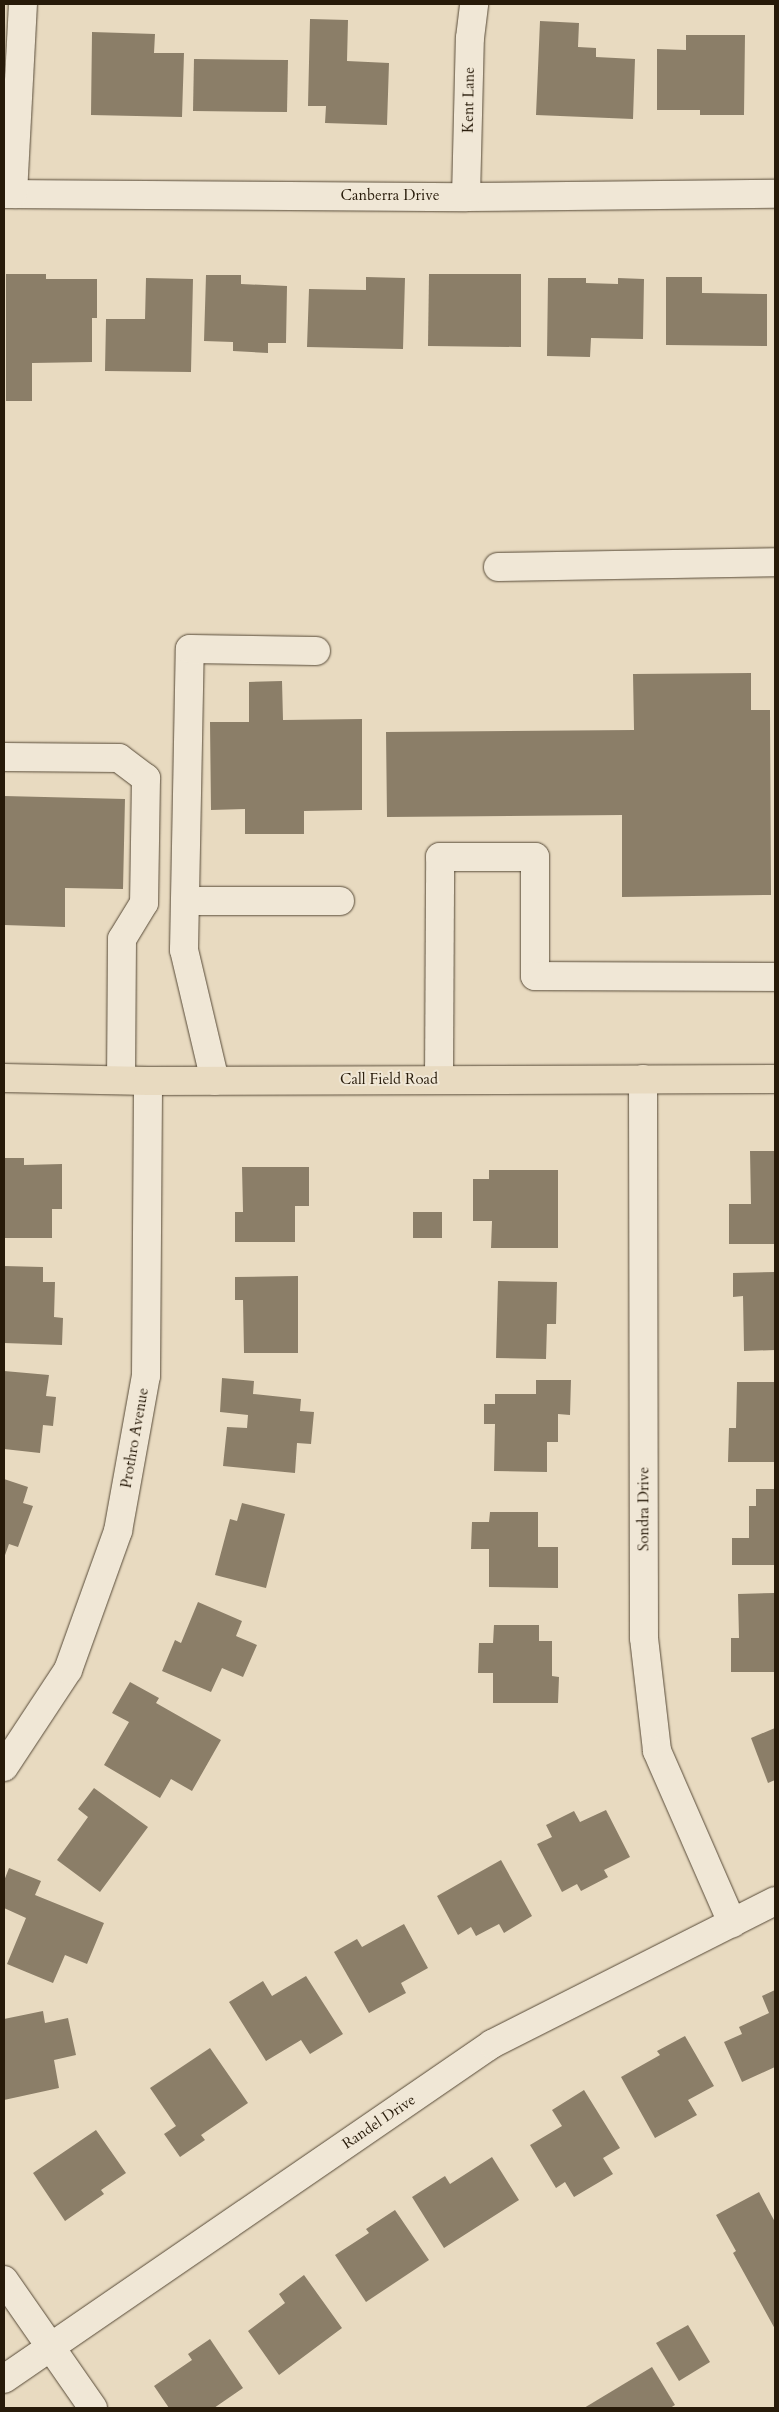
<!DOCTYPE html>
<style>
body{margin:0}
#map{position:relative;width:779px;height:2412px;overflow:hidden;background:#e8dac0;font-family:Cardo,serif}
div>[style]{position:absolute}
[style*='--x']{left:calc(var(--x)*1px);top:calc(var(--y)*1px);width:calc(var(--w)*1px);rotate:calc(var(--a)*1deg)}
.building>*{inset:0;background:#8b7e68}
.roads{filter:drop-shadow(0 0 1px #574a37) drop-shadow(0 0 1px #574a37)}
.minor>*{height:28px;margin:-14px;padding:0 14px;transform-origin:14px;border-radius:14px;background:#f0e7d6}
.major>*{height:28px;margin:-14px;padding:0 14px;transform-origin:14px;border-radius:14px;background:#e8dac0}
span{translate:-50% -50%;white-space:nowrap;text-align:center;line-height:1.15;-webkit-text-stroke:4px #f0e7d6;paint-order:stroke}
.street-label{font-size:15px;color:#271a09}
.frame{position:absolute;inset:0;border:5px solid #271a09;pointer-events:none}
</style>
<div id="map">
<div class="building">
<i style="clip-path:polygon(310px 19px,348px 20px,347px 61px,389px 63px,387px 125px,325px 123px,326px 106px,308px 106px)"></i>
<i style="clip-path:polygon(540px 21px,579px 23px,578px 47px,596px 48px,596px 57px,635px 59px,633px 119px,536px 115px)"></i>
<i style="clip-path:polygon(92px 32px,155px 34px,154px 53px,184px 53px,182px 117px,91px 115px)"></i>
<i style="clip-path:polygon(686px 35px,745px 35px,744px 115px,700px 115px,700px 110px,657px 110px,657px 49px,686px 50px)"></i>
<i style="clip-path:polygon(194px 59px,288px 60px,287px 112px,193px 111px)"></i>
<i style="clip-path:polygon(6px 274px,46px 274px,46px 279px,97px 279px,97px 318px,92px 318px,92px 362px,32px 363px,32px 401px,6px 401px)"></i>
<i style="clip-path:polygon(429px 274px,521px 274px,521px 347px,428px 346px)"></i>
<i style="clip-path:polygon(206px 275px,241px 275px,241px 284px,287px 286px,286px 343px,268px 343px,268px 353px,233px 351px,233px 342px,204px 341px)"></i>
<i style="clip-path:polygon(366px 277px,405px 278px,403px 349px,307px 347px,309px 289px,366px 290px)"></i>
<i style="clip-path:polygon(666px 277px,702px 277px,702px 293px,767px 294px,767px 346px,666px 345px)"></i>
<i style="clip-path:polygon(146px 278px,193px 279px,191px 372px,105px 371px,106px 319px,145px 319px)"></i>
<i style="clip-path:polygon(548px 278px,586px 278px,586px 283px,618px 284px,618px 278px,644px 279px,643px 339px,591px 338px,590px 357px,547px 356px)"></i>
<i style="clip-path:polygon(751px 673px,751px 710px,770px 710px,771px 895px,622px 897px,622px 815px,387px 817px,386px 732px,634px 730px,633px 674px)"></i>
<i style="clip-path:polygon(282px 681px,283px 720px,362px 719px,362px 810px,304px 811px,304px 834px,245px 834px,245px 809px,211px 810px,210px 722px,249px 722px,249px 682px)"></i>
<i style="clip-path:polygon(4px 796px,125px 799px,123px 889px,65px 888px,65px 927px,4px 925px)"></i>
<i style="clip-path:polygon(750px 1151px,775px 1151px,775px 1244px,729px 1244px,729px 1204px,751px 1204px)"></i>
<i style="clip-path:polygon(4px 1158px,24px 1158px,24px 1165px,62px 1164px,62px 1209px,52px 1209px,52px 1238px,4px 1238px)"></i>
<i style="clip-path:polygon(242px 1167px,309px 1167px,309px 1206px,295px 1206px,295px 1242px,235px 1242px,235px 1212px,243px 1212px)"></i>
<i style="clip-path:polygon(489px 1170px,558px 1170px,558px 1248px,491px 1248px,492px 1221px,473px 1221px,473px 1179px,489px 1179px)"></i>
<i style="clip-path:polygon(413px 1212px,442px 1212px,442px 1238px,413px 1238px)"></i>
<i style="clip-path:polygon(4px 1266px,43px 1267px,43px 1282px,55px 1282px,54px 1317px,63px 1318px,62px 1345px,4px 1343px)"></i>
<i style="clip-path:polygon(775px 1272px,775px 1350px,744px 1351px,743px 1296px,733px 1297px,733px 1273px)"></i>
<i style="clip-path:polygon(298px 1276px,298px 1353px,244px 1353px,243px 1300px,235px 1300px,235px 1277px)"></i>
<i style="clip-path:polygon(498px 1281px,557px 1282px,556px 1324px,547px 1324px,546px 1359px,496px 1358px)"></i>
<i style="clip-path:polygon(4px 1371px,49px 1375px,46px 1396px,56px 1397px,53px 1426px,43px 1425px,40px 1453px,4px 1449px)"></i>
<i style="clip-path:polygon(222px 1378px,254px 1381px,253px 1394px,301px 1399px,300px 1411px,314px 1412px,311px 1444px,297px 1443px,295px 1473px,223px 1466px,227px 1427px,247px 1428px,248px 1415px,220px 1412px)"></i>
<i style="clip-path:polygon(536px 1380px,571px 1380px,570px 1415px,558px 1414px,558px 1442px,547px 1442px,547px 1472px,494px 1471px,495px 1424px,484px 1424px,484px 1404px,495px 1404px,495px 1394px,536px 1394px)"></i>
<i style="clip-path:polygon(737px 1382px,775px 1382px,775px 1462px,728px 1462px,729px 1428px,736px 1428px)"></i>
<i style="clip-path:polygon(4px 1479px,28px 1487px,23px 1503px,33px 1506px,18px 1547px,9px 1544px,4px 1558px)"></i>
<i style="clip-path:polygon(756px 1489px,775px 1489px,775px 1565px,732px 1565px,732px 1538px,749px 1538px,749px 1506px,756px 1506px)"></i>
<i style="clip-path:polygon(242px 1503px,285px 1514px,266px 1588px,215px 1575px,230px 1519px,237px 1521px)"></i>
<i style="clip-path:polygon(490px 1512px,538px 1512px,538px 1547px,558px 1547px,558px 1588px,489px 1587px,489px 1549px,471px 1549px,472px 1522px,489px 1522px)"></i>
<i style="clip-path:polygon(775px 1593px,775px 1672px,731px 1672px,731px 1638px,739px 1638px,738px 1594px)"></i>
<i style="clip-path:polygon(198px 1602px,242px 1621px,236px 1636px,257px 1645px,243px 1677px,222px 1668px,211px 1692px,162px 1671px,175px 1640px,181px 1643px)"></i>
<i style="clip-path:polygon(494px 1625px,539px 1625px,539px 1641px,552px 1641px,552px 1676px,559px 1677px,558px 1703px,493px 1703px,493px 1673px,478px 1673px,479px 1643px,493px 1643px)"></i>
<i style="clip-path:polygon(130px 1682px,159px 1698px,156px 1703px,221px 1740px,192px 1791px,171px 1779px,160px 1798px,104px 1765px,129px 1722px,112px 1713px)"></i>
<i style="clip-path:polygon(775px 1728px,775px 1780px,768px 1783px,751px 1738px)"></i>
<i style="clip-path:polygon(94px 1788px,148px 1827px,100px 1892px,57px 1860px,88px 1817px,78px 1809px)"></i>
<i style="clip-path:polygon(606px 1810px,630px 1857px,604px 1870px,608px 1877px,581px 1891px,577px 1884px,562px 1892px,537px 1844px,552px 1837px,546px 1825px,574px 1811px,580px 1822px)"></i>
<i style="clip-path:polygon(501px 1860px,532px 1916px,504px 1933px,499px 1924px,476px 1936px,471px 1927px,458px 1935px,437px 1896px)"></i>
<i style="clip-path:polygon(9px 1868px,41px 1881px,35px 1895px,104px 1923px,87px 1964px,65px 1955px,53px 1983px,7px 1964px,26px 1918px,4px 1908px,4px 1881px)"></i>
<i style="clip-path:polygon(404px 1924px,428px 1968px,401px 1983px,406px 1993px,369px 2013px,334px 1952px,357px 1939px,362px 1947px)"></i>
<i style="clip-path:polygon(306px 1976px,343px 2034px,310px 2054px,301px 2040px,266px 2061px,229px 2002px,263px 1981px,272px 1996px)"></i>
<i style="clip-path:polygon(775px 1990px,775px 2067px,742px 2082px,724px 2042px,742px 2034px,739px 2027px,769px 2013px,762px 1996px)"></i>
<i style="clip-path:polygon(43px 2011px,45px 2023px,68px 2018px,76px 2055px,54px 2060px,59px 2088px,4px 2100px,4px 2019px)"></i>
<i style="clip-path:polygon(685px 2036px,714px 2086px,688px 2100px,697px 2115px,655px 2138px,621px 2077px,660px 2055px,657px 2051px)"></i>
<i style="clip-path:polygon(210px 2048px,248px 2103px,201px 2135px,205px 2140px,180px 2157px,164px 2134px,176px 2126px,150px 2088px)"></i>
<i style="clip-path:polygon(584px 2090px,620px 2148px,603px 2158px,613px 2174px,574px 2197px,565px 2182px,556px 2188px,530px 2145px,562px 2126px,552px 2110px)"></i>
<i style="clip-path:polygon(96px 2130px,126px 2173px,101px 2190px,104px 2194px,65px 2221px,33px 2173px)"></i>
<i style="clip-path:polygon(492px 2157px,519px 2200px,444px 2248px,412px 2197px,445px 2176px,450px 2184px)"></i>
<i style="clip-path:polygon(759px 2192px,775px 2222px,775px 2329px,733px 2253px,736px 2251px,716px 2215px)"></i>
<i style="clip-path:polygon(395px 2210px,429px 2260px,366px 2302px,335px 2255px,369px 2233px,366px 2229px)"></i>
<i style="clip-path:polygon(304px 2275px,342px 2328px,279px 2375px,248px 2331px,285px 2303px,279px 2294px)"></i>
<i style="clip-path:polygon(688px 2325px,710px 2362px,679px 2381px,656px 2343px)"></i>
<i style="clip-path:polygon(210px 2339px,243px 2388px,214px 2408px,169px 2408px,154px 2386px,192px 2360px,188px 2354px)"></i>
<i style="clip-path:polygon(652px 2367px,675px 2405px,670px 2408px,584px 2408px)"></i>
</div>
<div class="roads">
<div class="minor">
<i style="--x:4;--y:194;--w:462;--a:0.4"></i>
<i style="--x:466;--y:197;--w:309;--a:-0.6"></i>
<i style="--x:13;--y:194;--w:190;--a:-87"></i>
<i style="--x:466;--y:197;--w:159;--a:-88.6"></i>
<i style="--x:470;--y:38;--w:34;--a:-83"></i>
<i style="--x:498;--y:567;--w:277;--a:-1"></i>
<i style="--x:4;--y:757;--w:115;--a:0.5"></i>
<i style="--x:119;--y:758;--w:34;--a:37"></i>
<i style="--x:146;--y:778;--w:125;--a:90.9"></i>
<i style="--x:144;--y:903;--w:42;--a:121.4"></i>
<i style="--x:122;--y:939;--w:141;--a:90.4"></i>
<i style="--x:185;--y:901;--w:155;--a:0"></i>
<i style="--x:643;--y:1079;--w:559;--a:89.9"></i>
<i style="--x:644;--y:1638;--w:114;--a:83.4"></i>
<i style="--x:657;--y:1751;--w:188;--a:66.4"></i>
<i style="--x:439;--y:1080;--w:223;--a:-89.7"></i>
<i style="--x:440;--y:857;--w:95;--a:0"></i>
<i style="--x:535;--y:857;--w:119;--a:90"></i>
<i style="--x:535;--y:976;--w:240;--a:0.2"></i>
<i style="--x:215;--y:1081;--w:135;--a:-103.3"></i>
<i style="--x:184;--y:950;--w:301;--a:-88.9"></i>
<i style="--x:190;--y:649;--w:126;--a:0.9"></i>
<i style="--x:4;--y:1767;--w:116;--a:-56.6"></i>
<i style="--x:68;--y:1670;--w:148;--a:-70.2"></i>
<i style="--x:118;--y:1531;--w:158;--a:-79.8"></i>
<i style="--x:146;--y:1376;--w:295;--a:-89.6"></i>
<i style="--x:4;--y:2280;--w:156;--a:55.2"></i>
<i style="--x:4;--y:2379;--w:592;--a:-34.47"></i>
<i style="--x:492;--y:2044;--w:317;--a:-26.8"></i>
</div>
<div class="major">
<i style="--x:4;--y:1078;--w:144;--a:1.2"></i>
<i style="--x:148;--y:1081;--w:627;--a:-0.18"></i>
</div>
</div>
<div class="street-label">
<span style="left:469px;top:100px;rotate:-89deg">Kent Lane</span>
<span style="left:390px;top:196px">Canberra Drive</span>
<span style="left:389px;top:1080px">Call Field Road</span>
<span style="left:135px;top:1438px;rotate:-80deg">Prothro Avenue</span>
<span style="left:644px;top:1509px;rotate:-90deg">Sondra Drive</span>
<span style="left:379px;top:2122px;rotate:-34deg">Randel Drive</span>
</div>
<div class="frame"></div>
</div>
